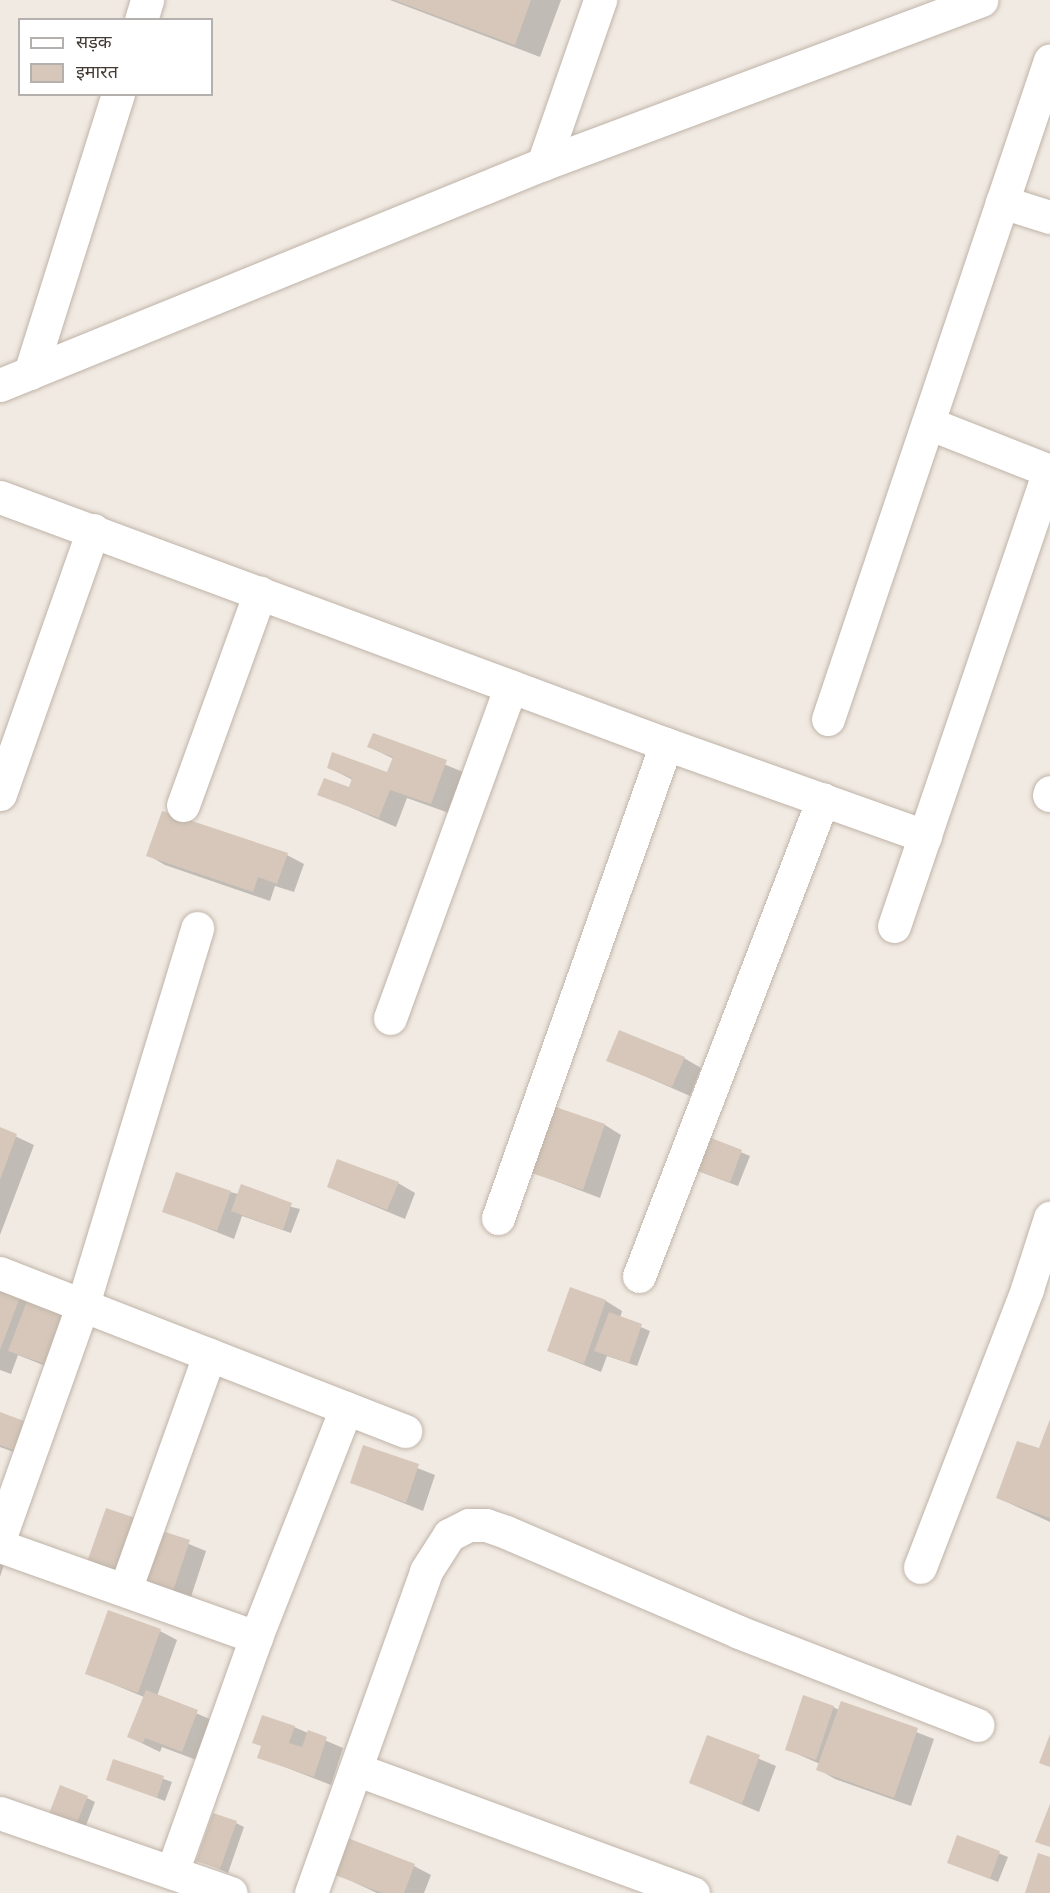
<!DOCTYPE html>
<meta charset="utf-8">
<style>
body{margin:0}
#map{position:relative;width:1050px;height:1893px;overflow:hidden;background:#f1eae2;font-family:"Fira Sans","Noto Sans Devanagari",sans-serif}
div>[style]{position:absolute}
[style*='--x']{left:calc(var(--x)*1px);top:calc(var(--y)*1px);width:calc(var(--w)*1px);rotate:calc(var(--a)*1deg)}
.shadow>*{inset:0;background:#0003}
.building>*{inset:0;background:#d6c7ba}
.roads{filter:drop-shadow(0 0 2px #bfb3a8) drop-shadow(0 0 2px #bfb3a8)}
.minor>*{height:33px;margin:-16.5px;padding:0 16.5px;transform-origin:16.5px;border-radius:16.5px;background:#fff}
.tertiary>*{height:33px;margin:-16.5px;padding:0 16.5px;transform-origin:16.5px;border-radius:16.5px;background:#fff}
span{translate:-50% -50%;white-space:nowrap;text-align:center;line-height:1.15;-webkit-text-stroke:4.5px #fff;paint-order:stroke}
.legend{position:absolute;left:18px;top:18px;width:195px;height:78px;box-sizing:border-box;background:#fff;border:2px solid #b3b0ad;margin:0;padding:8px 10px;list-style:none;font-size:18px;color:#423a33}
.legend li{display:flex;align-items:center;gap:12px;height:30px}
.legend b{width:30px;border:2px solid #b3b0ad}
</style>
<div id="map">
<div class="shadow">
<i style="clip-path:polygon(390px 0,561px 0,540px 57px)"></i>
<i style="clip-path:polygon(374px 735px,463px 772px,449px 813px,407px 798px,396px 827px,319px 794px,350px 789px,353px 780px,329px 768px,388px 774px,394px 759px,369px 747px)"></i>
<i style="clip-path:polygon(148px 855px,287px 855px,304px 864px,294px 892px,275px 886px,270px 901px,165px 865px)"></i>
<i style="clip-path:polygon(684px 1058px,701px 1068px,690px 1096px,608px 1060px)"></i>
<i style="clip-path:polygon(605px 1125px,621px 1135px,600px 1198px,524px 1169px)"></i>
<i style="clip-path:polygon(0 1129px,34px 1145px,0 1235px)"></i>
<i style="clip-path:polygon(702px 1136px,750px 1156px,738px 1186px,698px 1171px)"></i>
<i style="clip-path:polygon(398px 1183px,415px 1193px,405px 1219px,328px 1187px)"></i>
<i style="clip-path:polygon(230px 1192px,300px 1209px,291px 1233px,242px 1216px,234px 1239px,164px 1211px)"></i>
<i style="clip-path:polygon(0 1286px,29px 1299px,68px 1375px,18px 1355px,11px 1374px,0 1370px)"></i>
<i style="clip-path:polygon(571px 1289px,606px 1301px,622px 1311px,620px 1318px,650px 1331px,637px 1366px,607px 1356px,601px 1372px,549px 1351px)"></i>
<i style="clip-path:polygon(0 1413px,38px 1461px,0 1447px)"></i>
<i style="clip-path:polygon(1050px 1423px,1050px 1522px,998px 1498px,1040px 1450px)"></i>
<i style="clip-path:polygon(364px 1447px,435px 1475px,423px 1511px,351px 1482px)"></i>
<i style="clip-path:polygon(159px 1532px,206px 1551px,189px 1603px,156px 1592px)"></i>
<i style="clip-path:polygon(0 1547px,8px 1552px,0 1577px)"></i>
<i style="clip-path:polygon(160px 1631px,177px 1640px,157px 1696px,214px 1721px,199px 1761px,162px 1747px,160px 1752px,129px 1737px,144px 1697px,86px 1673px)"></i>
<i style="clip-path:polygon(841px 1703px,934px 1739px,911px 1806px,835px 1779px,818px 1769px,820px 1764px,786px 1749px,833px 1707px,839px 1710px)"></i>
<i style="clip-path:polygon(294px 1727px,343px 1748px,331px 1785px,259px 1757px)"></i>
<i style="clip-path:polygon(708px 1737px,776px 1766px,759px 1812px,691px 1783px)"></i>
<i style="clip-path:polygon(114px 1761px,172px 1782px,165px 1801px,108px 1779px)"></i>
<i style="clip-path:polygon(87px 1798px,95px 1802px,83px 1833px,57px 1823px)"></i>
<i style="clip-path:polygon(236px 1823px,244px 1827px,228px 1873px,198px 1860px)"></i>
<i style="clip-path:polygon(958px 1837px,1008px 1857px,998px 1882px,949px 1862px)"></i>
<i style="clip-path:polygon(414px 1866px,431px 1875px,424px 1893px,377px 1893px,332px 1872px)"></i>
</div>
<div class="building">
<i style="clip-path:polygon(394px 0,531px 0,515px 45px)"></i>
<i style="clip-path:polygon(373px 733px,447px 760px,431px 804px,390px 790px,379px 818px,317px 795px,324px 778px,349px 787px,352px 778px,327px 768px,332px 752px,387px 772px,393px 757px,367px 747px)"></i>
<i style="clip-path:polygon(162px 811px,288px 853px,277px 884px,258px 877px,253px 892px,146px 856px)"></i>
<i style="clip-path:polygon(619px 1030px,685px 1057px,672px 1087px,606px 1061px)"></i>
<i style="clip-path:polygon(544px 1103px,605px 1124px,583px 1190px,522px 1170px)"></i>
<i style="clip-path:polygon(0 1127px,17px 1134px,0 1180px)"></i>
<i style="clip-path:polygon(701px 1134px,742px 1150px,730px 1183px,688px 1167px)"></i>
<i style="clip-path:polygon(337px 1159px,399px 1182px,387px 1210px,327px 1187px)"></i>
<i style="clip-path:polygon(176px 1172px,231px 1191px,217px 1231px,162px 1212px)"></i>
<i style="clip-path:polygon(241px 1184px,292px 1203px,283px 1230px,231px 1211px)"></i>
<i style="clip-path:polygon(0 1284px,22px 1292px,0 1350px)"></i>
<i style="clip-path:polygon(570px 1287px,606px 1300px,584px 1364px,547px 1351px)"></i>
<i style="clip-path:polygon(30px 1293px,71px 1308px,51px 1366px,8px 1351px)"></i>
<i style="clip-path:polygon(609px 1312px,642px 1324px,629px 1363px,594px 1351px)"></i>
<i style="clip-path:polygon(0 1412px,32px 1424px,21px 1453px,0 1445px)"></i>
<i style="clip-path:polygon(1050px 1419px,1050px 1518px,996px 1498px,1017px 1441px,1039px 1448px)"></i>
<i style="clip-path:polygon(363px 1445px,419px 1464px,406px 1503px,350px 1483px)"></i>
<i style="clip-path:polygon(106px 1508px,144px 1521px,125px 1575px,87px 1562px)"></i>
<i style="clip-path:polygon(156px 1529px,190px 1540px,172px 1594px,138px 1583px)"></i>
<i style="clip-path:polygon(108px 1610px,161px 1629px,138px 1693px,85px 1674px)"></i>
<i style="clip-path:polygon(146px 1690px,198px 1710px,182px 1752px,145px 1738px,143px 1743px,127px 1737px)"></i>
<i style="clip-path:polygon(803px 1695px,834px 1706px,816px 1760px,785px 1750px)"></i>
<i style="clip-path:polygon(841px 1701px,918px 1728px,894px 1798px,816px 1770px)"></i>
<i style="clip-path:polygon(262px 1715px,295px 1726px,289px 1743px,302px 1747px,308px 1730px,327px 1737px,314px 1777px,257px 1758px,261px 1746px,252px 1743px)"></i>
<i style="clip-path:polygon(1050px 1734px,1050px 1767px,1039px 1763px)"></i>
<i style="clip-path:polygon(707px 1735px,760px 1755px,742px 1804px,689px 1783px)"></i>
<i style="clip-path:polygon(113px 1759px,164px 1776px,157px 1798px,106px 1780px)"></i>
<i style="clip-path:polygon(60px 1785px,88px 1796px,74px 1829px,47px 1819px)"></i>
<i style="clip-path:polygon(1050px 1804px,1050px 1847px,1035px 1842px)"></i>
<i style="clip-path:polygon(213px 1813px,237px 1821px,220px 1869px,196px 1861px)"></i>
<i style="clip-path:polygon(957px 1835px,1000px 1851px,990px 1879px,947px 1863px)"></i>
<i style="clip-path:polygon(345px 1837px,415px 1864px,404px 1893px,382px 1893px,330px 1873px)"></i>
<i style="clip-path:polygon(1038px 1853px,1050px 1857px,1050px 1893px,1025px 1893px)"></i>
</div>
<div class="roads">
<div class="minor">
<i style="--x:141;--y:20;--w:21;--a:-73"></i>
<i style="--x:543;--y:164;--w:174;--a:-70.8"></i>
<i style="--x:1002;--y:202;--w:50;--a:17.4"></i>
<i style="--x:30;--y:373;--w:293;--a:-72.5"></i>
<i style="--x:928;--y:423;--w:131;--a:21.5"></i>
<i style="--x:0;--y:497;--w:710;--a:20.35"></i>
<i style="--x:828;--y:719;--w:695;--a:-71.38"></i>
<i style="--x:0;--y:794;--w:280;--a:-70.6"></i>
<i style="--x:1049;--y:795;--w:3;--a:-72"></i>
<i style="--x:183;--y:805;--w:226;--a:-70.1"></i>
<i style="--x:894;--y:926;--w:481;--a:-71.2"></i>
<i style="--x:390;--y:1018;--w:353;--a:-70"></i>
<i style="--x:498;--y:1218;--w:503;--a:-70.48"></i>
<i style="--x:666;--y:744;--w:275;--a:19.6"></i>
<i style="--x:0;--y:1273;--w:435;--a:21.3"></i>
<i style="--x:639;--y:1276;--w:511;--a:-68.91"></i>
<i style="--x:0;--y:1537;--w:247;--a:-70.4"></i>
<i style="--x:83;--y:1304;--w:393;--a:-73.1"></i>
<i style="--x:0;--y:1546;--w:272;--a:19.6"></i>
<i style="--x:920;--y:1567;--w:298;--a:-68.9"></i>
<i style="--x:1027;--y:1289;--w:75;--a:-72.1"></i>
<i style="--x:125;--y:1590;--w:250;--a:-70.3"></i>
<i style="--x:358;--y:1770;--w:357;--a:20.2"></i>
<i style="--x:0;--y:1813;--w:244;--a:19.1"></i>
<i style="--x:172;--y:1872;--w:250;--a:-70.3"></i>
<i style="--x:256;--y:1637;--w:246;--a:-68.5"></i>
<i style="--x:311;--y:1893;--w:342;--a:-70.3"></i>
<i style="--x:426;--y:1571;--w:43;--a:-57.4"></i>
<i style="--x:449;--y:1535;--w:22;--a:-27"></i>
<i style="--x:469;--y:1525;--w:17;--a:0"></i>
<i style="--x:486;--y:1525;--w:21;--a:19"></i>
<i style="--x:506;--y:1532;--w:254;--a:23.2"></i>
<i style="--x:739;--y:1632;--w:256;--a:21.3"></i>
</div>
<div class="tertiary">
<i style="--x:0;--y:385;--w:586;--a:-22.15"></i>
<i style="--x:543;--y:164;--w:468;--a:-20.5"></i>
</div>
</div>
<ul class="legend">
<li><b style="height:8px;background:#fff"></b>सड़क</li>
<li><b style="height:16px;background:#d6c7ba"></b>इमारत</li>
</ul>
</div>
